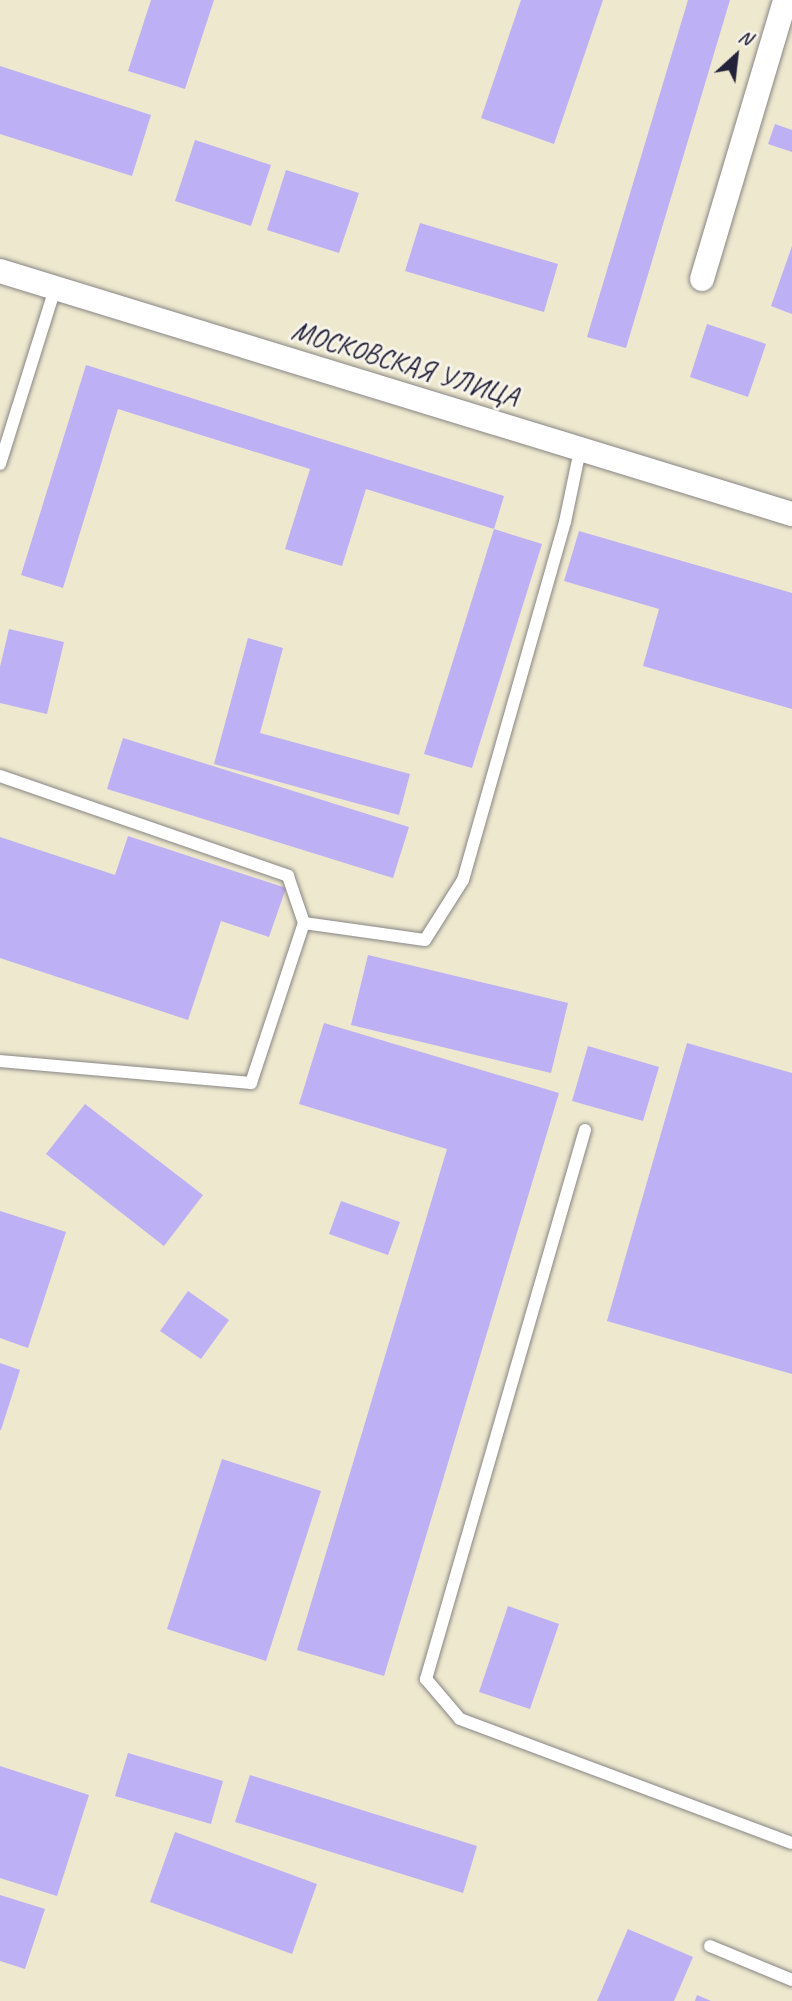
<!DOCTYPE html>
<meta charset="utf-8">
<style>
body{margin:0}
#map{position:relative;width:792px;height:2001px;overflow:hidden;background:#ede8ce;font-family:Caveat,sans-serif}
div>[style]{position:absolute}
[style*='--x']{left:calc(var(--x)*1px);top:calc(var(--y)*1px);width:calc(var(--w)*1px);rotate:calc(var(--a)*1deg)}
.building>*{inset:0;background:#beb0f4}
.roads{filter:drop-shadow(0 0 2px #888584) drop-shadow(0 0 2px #888584)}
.lane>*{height:12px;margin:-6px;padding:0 6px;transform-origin:6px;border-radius:6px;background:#fff}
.street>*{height:24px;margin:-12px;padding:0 12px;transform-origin:12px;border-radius:12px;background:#fff}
span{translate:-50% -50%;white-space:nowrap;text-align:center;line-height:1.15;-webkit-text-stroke:6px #f7f3e8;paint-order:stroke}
.street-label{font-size:28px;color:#22223b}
.north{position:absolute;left:701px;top:21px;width:70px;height:70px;-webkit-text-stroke:5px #f7f3e8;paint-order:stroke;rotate:27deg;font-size:19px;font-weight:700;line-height:28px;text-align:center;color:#22223b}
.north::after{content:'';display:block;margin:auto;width:24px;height:32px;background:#22223b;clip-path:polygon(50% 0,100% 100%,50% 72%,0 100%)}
</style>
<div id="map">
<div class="building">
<i style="clip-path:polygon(151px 0,214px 0,185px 89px,128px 71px)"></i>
<i style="clip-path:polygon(521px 0,603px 0,554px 144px,481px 118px)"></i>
<i style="clip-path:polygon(688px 0,730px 0,626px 348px,587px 337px)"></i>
<i style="clip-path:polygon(0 66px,151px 115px,132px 176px,0 134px)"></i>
<i style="clip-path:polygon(775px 124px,792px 130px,792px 152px,768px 144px)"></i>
<i style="clip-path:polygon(195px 140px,271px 165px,251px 226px,175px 201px)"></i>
<i style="clip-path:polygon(286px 170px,359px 193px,339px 253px,267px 230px)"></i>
<i style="clip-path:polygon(420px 223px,558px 264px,544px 312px,405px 271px)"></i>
<i style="clip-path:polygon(792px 246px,792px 314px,771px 306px)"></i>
<i style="clip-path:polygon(707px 324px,766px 344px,748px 397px,690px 377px)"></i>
<i style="clip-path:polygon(86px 365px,504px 496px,494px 529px,366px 489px,342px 566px,285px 549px,310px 469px,118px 409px,63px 588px,21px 575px)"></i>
<i style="clip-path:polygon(494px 529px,542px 544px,472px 768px,424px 754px)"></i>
<i style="clip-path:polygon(579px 531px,792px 593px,792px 709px,643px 666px,659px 609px,564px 581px)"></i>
<i style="clip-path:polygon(9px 629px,64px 642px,47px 714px,0 703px,0 667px)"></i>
<i style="clip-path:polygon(248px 638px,283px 648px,260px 733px,410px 774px,399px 815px,214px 764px)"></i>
<i style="clip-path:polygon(123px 738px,409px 827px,393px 878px,107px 789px)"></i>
<i style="clip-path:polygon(128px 836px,286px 888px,269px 937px,221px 921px,188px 1020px,0 958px,0 837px,115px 875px)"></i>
<i style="clip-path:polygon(368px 955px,568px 1003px,551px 1073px,351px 1025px)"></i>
<i style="clip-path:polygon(324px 1023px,559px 1093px,384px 1676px,297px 1650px,447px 1149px,299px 1104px)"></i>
<i style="clip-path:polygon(687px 1043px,792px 1073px,792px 1374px,607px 1321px)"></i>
<i style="clip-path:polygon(588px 1046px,659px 1067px,643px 1121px,572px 1101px)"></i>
<i style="clip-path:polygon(85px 1104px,203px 1195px,164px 1246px,46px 1154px)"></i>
<i style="clip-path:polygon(341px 1201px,400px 1222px,388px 1255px,329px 1234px)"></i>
<i style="clip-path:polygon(0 1211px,66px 1232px,28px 1348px,0 1338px)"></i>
<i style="clip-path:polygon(188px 1291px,229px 1320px,201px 1359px,160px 1331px)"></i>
<i style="clip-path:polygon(0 1363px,20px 1370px,1px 1430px,0 1430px)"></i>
<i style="clip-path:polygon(222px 1459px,321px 1491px,266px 1661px,167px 1629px)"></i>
<i style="clip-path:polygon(508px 1606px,559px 1624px,530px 1709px,479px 1692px)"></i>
<i style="clip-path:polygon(128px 1753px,223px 1781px,211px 1824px,115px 1796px)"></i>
<i style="clip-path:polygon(0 1766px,89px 1795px,57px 1896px,0 1878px)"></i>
<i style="clip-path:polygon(250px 1775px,477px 1846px,463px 1893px,235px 1822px)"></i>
<i style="clip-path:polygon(175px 1832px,317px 1884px,292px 1954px,150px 1902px)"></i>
<i style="clip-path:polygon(0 1895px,45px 1909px,25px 1969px,0 1961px)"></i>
<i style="clip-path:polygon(628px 1929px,693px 1957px,674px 2001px,597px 2001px)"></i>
<i style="clip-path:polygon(697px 1995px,711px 2001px,695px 2001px)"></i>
</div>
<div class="roads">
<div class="lane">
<i style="--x:0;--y:464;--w:184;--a:-72.6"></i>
<i style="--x:0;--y:776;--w:305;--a:19.1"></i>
<i style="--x:288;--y:876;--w:50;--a:71.2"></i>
<i style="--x:0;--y:1061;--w:252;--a:5"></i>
<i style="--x:251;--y:1083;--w:169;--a:-71.7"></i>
<i style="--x:304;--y:923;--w:122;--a:8"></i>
<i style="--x:425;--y:940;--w:71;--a:-57.7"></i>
<i style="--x:463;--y:880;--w:372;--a:-74.1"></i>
<i style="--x:565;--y:522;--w:74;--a:-78.2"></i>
<i style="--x:585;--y:1130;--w:572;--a:106.15"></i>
<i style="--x:426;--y:1679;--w:52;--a:49.6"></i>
<i style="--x:460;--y:1719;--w:354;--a:20.5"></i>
<i style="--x:710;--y:1946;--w:89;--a:22.5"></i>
</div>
<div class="street">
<i style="--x:0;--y:271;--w:828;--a:17.06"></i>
<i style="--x:702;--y:279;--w:291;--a:-73.4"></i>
</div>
</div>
<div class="street-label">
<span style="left:405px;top:364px;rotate:17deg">МОСКОВСКАЯ УЛИЦА</span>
</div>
<div class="north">N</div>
</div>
